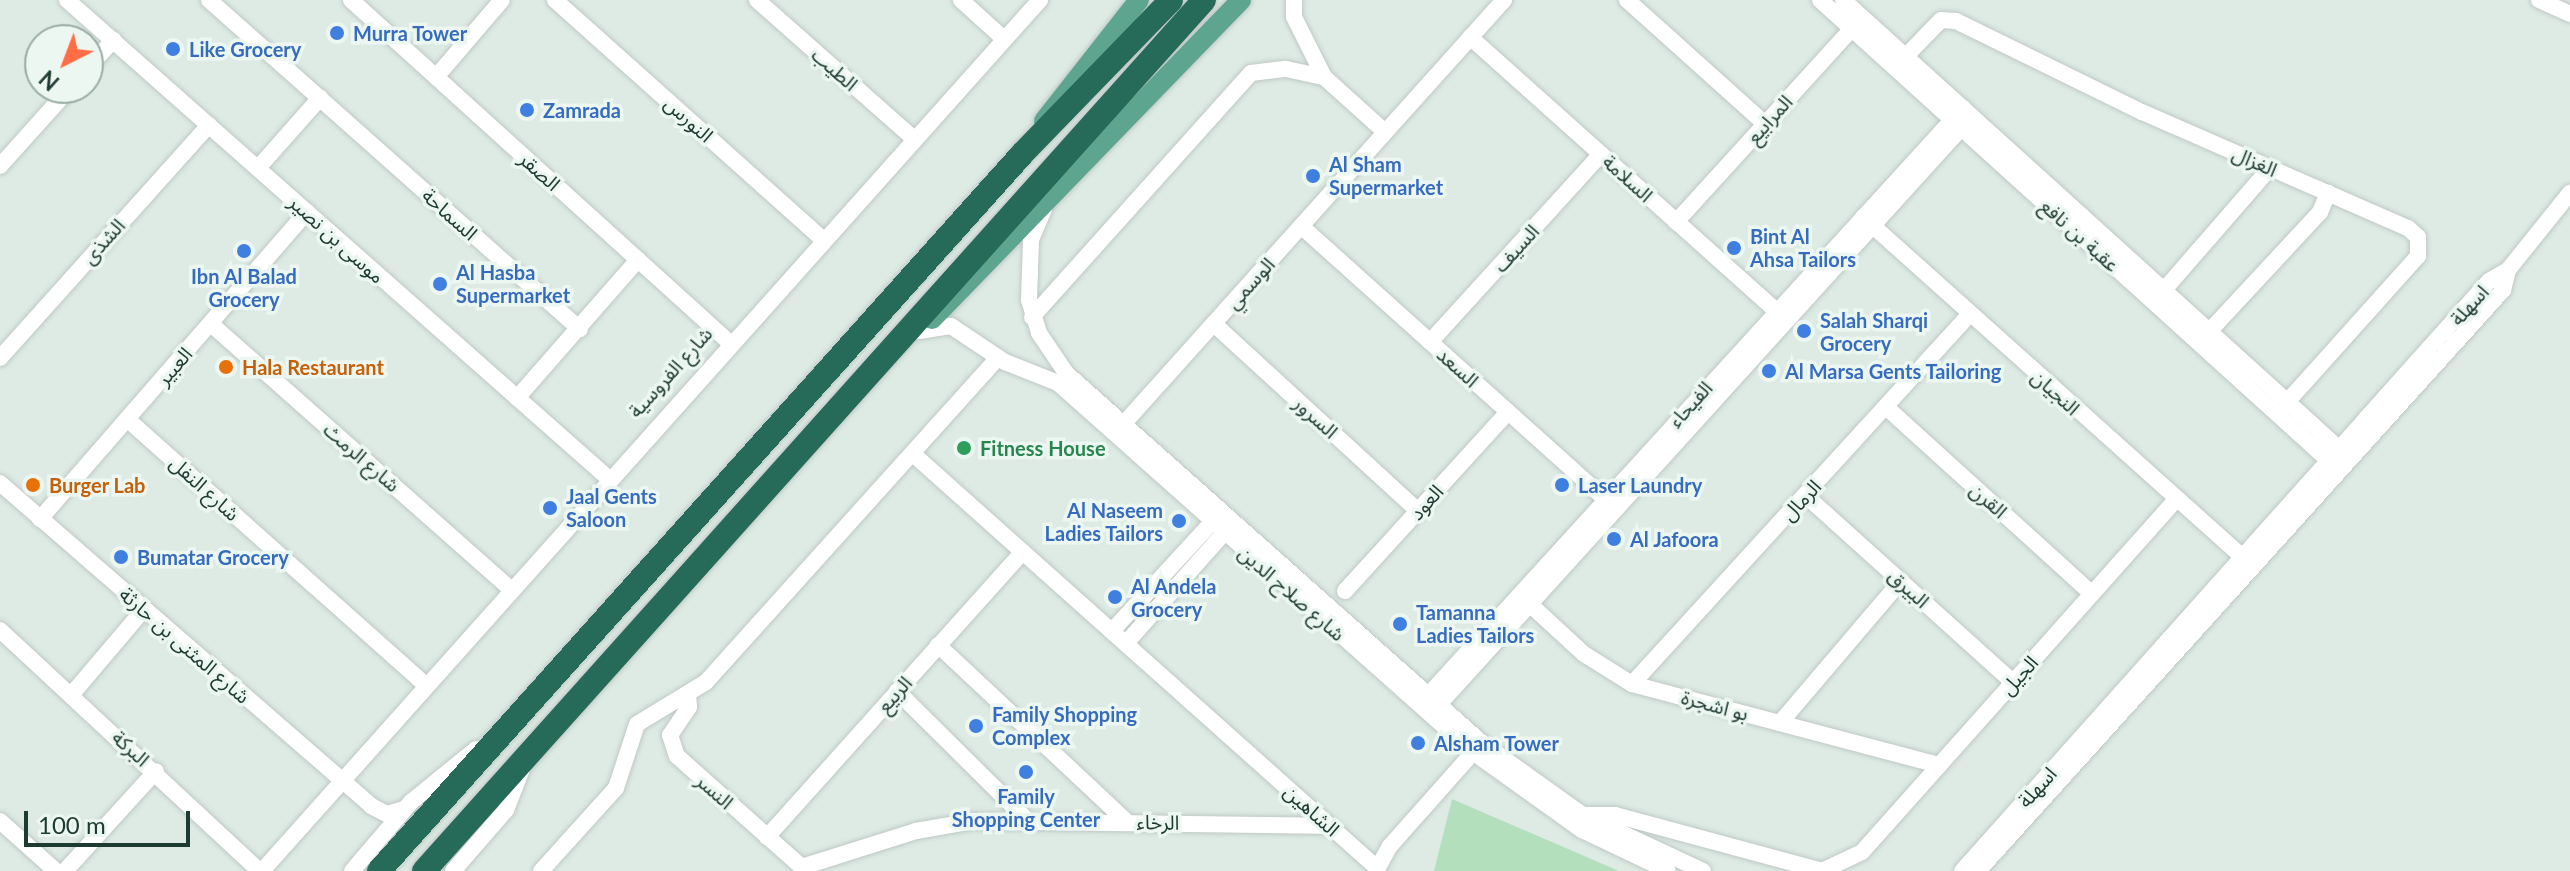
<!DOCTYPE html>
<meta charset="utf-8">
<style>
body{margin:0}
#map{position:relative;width:2570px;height:871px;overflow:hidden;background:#ddebe4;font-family:Lato,"Noto Sans Arabic",sans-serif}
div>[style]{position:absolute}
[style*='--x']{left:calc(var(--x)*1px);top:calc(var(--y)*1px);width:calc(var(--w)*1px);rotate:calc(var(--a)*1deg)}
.green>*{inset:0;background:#b3dfbd}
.roads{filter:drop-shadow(0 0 2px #c0c8c6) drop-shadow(0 0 2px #c0c8c6)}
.minor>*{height:16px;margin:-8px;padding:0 8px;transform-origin:8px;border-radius:8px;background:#fff}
.major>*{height:20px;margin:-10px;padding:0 10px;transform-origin:10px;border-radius:10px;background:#5da58f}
.highway>*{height:24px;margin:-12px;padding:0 12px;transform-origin:12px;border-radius:12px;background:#266a59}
.dots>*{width:22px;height:22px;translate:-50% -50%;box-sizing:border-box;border:4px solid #edf7f2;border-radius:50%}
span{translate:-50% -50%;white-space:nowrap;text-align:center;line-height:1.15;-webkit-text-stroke:7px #edf7f2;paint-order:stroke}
.shop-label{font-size:20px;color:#366cbe;font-weight:700}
.left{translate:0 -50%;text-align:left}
.right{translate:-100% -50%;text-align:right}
.street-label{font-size:20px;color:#1d3b32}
.food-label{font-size:20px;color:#c56008;font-weight:700}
.leisure-label{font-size:20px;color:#27864d;font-weight:700}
.north{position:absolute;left:24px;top:24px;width:80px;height:80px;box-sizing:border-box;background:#edf7f2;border:2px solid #9aaca5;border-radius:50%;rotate:222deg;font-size:22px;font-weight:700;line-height:32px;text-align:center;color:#1d3b32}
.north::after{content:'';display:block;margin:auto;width:28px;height:36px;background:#ff6d46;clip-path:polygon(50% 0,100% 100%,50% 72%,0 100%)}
.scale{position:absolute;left:24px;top:811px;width:166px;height:36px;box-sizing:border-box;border:4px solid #1d3b32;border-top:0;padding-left:10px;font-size:24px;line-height:28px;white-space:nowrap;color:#1d3b32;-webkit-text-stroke:6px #edf7f2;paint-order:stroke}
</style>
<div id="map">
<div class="green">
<i style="clip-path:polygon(1452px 799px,1619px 871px,1434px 871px)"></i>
</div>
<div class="roads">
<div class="minor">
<i style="--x:67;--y:0;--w:722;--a:41.46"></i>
<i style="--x:209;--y:0;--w:496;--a:41.6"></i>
<i style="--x:351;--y:0;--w:511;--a:42.15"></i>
<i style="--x:555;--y:0;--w:360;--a:41.8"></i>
<i style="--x:757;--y:0;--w:208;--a:41.5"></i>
<i style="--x:961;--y:0;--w:58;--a:42.2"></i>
<i style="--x:1294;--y:0;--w:17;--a:90"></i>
<i style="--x:1294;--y:17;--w:67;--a:63.4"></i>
<i style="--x:1627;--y:0;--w:186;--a:41.9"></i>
<i style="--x:1820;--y:0;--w:699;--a:42.16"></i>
<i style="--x:1843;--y:0;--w:678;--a:42.13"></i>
<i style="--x:2539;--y:0;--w:34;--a:24"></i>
<i style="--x:1470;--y:37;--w:417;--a:41.8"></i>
<i style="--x:1906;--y:56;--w:50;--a:-45.8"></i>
<i style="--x:1941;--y:20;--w:15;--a:4"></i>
<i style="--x:1956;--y:21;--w:207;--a:26.1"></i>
<i style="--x:2142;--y:112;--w:290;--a:23.6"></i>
<i style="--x:2408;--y:228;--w:13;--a:42"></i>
<i style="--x:2418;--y:237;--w:19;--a:90"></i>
<i style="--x:2418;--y:256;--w:196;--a:131.9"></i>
<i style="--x:88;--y:68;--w:38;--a:-48"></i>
<i style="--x:436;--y:77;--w:101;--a:-49.4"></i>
<i style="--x:0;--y:166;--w:105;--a:-48.1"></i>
<i style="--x:258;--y:168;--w:94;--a:-48.5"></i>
<i style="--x:1044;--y:209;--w:34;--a:113"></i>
<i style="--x:1031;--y:240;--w:60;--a:91.9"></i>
<i style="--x:1029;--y:300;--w:34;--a:73"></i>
<i style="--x:1039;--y:333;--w:48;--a:56"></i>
<i style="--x:1066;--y:373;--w:557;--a:41.65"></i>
<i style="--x:1482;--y:743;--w:124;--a:35.5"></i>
<i style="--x:1583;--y:815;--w:132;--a:25"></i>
<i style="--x:1863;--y:217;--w:517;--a:41.86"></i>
<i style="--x:1676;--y:222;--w:270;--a:-47.7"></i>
<i style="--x:1301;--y:226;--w:418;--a:41.9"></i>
<i style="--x:2508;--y:270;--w:99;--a:-51.2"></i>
<i style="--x:2164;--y:290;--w:163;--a:-49"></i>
<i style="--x:1032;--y:317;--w:328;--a:-48.1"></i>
<i style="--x:1251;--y:73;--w:35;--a:-7"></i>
<i style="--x:1286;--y:69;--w:39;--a:12"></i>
<i style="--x:1324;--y:77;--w:82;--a:42"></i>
<i style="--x:211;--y:324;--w:402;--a:41.5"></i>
<i style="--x:1214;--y:324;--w:277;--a:42.5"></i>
<i style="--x:919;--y:331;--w:32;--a:-9"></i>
<i style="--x:951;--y:326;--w:65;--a:33.7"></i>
<i style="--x:1005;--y:362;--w:57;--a:21.6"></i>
<i style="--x:1058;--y:383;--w:557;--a:41.65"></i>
<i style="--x:1474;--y:753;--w:133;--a:35.5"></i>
<i style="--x:1582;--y:830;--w:95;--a:25.5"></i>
<i style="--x:2204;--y:337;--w:171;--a:-47.1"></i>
<i style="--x:2320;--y:212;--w:21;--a:-67"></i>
<i style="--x:1430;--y:342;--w:254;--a:-47.7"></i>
<i style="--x:0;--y:358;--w:313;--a:-48.1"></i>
<i style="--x:517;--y:398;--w:184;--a:-48.8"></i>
<i style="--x:1886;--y:407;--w:278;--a:42.2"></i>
<i style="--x:127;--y:419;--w:400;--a:41.7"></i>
<i style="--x:1118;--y:430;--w:578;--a:-48.09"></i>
<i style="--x:913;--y:454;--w:622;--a:41.74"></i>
<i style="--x:0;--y:483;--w:492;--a:41"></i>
<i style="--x:371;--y:806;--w:18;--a:27"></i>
<i style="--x:387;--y:814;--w:18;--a:-16"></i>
<i style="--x:1805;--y:495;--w:280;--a:42"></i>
<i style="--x:40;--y:519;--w:407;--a:-49"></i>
<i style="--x:1345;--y:591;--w:242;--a:-47.7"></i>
<i style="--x:1522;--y:597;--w:84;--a:42.6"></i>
<i style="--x:1584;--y:654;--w:57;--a:32"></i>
<i style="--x:1632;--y:684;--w:318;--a:14.8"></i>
<i style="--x:0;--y:630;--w:354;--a:42.9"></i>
<i style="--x:1112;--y:631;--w:155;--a:-47.4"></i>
<i style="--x:1126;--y:643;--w:158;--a:-48.3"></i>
<i style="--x:938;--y:645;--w:258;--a:43.1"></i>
<i style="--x:1632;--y:684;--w:500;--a:-47.6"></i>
<i style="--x:897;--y:691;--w:182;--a:44.8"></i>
<i style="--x:72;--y:694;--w:111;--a:-49.7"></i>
<i style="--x:688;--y:695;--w:12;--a:85"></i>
<i style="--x:689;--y:707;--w:34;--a:124"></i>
<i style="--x:670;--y:735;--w:22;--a:72"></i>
<i style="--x:677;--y:756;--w:173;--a:41.7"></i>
<i style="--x:1423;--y:701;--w:802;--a:-47.68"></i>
<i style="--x:1434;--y:710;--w:801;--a:-47.83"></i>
<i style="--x:1780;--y:723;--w:187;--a:-49.6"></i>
<i style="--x:1584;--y:815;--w:31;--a:0"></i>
<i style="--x:1615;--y:815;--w:215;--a:15.1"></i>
<i style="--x:0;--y:821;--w:75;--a:41.8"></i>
<i style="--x:767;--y:837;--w:383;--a:-48.1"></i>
<i style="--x:802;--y:867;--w:120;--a:-17.5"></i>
<i style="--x:916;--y:831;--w:59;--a:-9.8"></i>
<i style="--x:974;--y:821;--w:356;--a:0.8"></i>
<i style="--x:65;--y:871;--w:135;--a:-47.7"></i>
<i style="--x:262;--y:871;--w:1168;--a:-48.23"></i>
<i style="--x:352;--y:871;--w:91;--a:-49.5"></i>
<i style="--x:411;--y:802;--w:84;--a:-39.2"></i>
<i style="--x:453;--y:871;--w:81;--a:-49"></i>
<i style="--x:506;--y:810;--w:49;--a:-68.6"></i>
<i style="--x:541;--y:871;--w:112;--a:-47.9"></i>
<i style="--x:616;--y:788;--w:67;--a:-71.8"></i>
<i style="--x:637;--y:724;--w:81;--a:-31.3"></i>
<i style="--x:706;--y:682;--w:436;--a:-48"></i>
<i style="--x:1376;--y:871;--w:29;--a:-61"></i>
<i style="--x:1390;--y:846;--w:132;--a:-48.4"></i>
<i style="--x:1822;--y:871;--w:44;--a:-25.4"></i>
<i style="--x:1862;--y:852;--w:472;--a:-48.3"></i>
<i style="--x:1962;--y:871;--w:791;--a:-48.23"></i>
<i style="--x:2489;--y:281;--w:22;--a:-30"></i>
<i style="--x:2508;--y:270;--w:21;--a:104"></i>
<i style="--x:2503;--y:290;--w:783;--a:132.1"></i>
</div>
<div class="major">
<i style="--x:1044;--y:121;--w:154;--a:-51.9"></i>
<i style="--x:932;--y:319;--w:444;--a:-45.9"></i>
</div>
<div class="highway">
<i style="--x:379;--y:871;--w:963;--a:-48.11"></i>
<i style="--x:1022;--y:154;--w:214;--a:-45.9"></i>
<i style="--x:424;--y:871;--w:1169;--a:-48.15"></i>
</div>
</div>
<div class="dots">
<i style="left:337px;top:33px;background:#3f7fe0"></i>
<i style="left:173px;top:49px;background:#3f7fe0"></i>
<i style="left:527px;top:110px;background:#3f7fe0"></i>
<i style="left:1313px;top:176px;background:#3f7fe0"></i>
<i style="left:1734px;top:248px;background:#3f7fe0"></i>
<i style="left:244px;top:251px;background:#3f7fe0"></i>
<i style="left:440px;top:284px;background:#3f7fe0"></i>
<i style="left:1804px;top:331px;background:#3f7fe0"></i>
<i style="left:226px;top:367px;background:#e8710a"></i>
<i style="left:1769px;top:371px;background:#3f7fe0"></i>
<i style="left:964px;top:448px;background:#2e9e5b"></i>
<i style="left:33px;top:485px;background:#e8710a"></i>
<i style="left:1562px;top:485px;background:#3f7fe0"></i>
<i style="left:550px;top:508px;background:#3f7fe0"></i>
<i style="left:1179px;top:521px;background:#3f7fe0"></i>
<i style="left:1614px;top:539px;background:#3f7fe0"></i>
<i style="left:121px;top:557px;background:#3f7fe0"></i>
<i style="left:1115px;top:597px;background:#3f7fe0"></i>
<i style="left:1400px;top:624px;background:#3f7fe0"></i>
<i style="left:976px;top:726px;background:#3f7fe0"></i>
<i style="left:1418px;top:743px;background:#3f7fe0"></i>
<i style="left:1026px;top:772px;background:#3f7fe0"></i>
</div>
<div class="shop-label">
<span class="left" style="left:353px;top:33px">Murra Tower</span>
<span class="left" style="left:189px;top:49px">Like Grocery</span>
<span class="left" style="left:543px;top:110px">Zamrada</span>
<span class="left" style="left:1329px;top:176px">Al Sham<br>Supermarket</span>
<span class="left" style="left:1750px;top:248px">Bint Al<br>Ahsa Tailors</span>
<span class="left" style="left:456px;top:284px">Al Hasba<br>Supermarket</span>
<span style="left:244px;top:288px">Ibn Al Balad<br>Grocery</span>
<span class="left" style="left:1820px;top:332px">Salah Sharqi<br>Grocery</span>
<span class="left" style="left:1785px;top:371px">Al Marsa Gents Tailoring</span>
<span class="left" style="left:1578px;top:485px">Laser Laundry</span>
<span class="left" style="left:566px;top:508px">Jaal Gents<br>Saloon</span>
<span class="right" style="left:1163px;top:522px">Al Naseem<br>Ladies Tailors</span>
<span class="left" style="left:1630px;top:539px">Al Jafoora</span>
<span class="left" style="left:137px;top:557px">Bumatar Grocery</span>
<span class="left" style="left:1131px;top:598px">Al Andela<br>Grocery</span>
<span class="left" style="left:1416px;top:624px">Tamanna<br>Ladies Tailors</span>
<span class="left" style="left:992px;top:726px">Family Shopping<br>Complex</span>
<span class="left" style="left:1434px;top:743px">Alsham Tower</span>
<span style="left:1026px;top:808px">Family<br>Shopping Center</span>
</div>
<div class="street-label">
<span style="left:835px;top:69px;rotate:41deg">الطيب</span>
<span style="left:689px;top:119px;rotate:42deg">النورس</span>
<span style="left:1769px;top:119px;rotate:-48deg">المرابيع</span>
<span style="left:2255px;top:161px;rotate:24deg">الغزال</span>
<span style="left:540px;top:171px;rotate:42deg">الصقر</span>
<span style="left:1628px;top:178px;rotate:42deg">السلامة</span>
<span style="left:450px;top:214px;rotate:42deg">السماحة</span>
<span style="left:2080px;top:235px;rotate:42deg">عقبة بن نافع</span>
<span style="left:337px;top:239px;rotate:42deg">موسى بن نصير</span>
<span style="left:103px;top:241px;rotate:-48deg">الشذى</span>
<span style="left:1516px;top:248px;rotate:-48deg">السيف</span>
<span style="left:1250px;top:283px;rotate:-48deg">الوسمي</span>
<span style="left:2469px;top:305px;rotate:-48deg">اسهلة</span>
<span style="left:174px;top:366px;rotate:-49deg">العبير</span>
<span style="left:1458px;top:367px;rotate:42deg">السعد</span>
<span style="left:670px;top:372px;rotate:-48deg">شارع الفروسية</span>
<span style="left:2056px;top:392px;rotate:42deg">النجيان</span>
<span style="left:1690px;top:404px;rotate:-48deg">الفيحاء</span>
<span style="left:1316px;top:417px;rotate:42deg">السرور</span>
<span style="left:362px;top:457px;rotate:41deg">شارع الرمث</span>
<span style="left:205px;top:488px;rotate:42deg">شارع النفل</span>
<span style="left:1801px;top:500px;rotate:-47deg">الرمال</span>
<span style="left:1989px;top:500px;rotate:42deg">القرن</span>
<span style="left:1426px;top:502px;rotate:-48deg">العود</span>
<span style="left:1909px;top:588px;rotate:42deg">البيرق</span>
<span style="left:1292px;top:593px;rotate:41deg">شارع صلاح الدين</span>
<span style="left:185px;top:645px;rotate:41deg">شارع المثنى بن حارثة</span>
<span style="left:2019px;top:675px;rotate:-48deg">الجيل</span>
<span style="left:894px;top:694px;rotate:-48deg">الربيع</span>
<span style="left:1715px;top:705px;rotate:15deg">بو اشجرة</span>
<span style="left:131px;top:748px;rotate:42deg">البركة</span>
<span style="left:2037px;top:787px;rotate:-48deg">اسهلة</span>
<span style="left:715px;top:791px;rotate:41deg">النسر</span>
<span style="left:1312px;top:810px;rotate:42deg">الشاهين</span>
<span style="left:1158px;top:822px;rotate:1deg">الرخاء</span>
</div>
<div class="food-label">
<span class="left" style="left:242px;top:367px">Hala Restaurant</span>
<span class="left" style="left:49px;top:485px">Burger Lab</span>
</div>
<div class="leisure-label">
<span class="left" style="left:980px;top:448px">Fitness House</span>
</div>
<div class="north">N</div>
<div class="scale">100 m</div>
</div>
